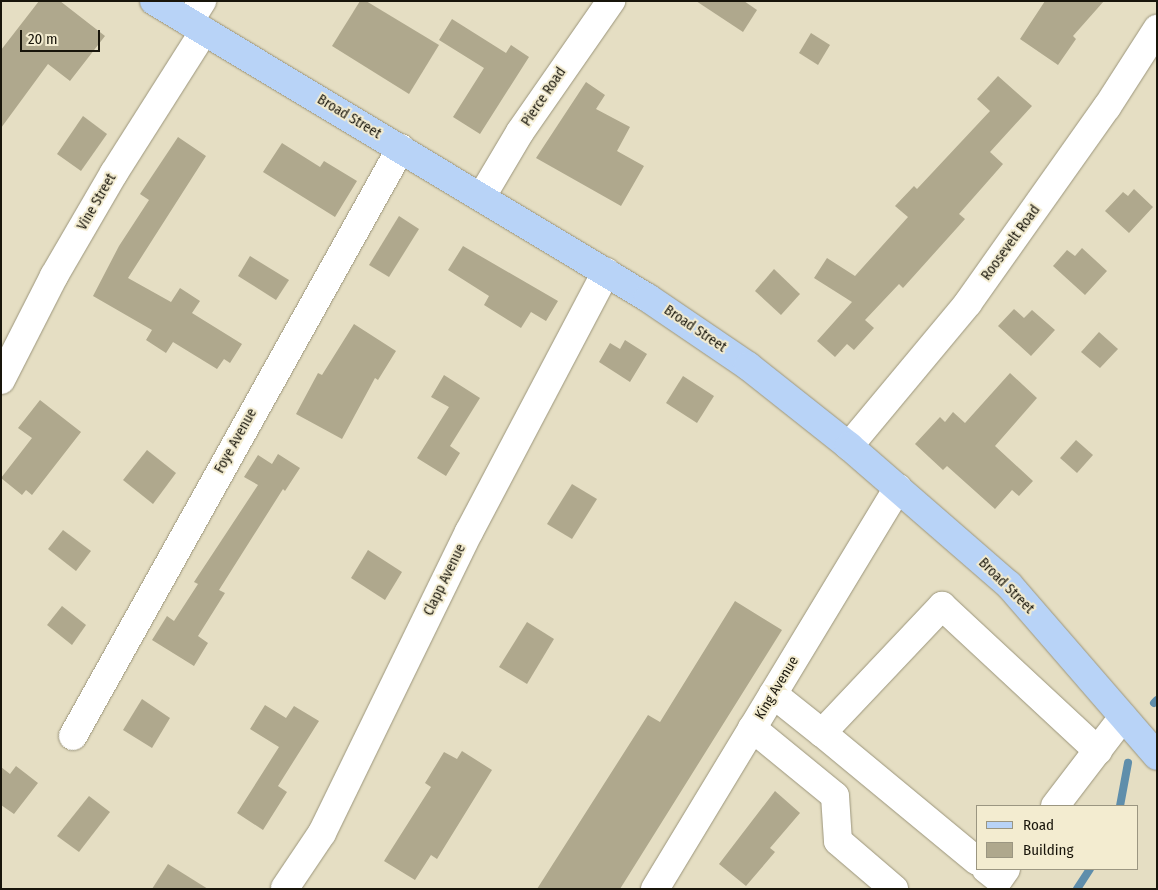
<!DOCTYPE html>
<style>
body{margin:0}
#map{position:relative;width:1158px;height:890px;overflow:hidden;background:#e5dec3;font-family:"Fira Sans Condensed",sans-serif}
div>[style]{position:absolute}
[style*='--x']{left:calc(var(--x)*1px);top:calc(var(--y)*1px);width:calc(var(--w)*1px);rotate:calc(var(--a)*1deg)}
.stream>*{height:8px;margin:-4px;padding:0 4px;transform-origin:4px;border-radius:4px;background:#5f8eab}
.building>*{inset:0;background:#afa88d}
.roads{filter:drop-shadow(0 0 1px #9b957b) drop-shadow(0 0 1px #9b957b)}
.minor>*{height:28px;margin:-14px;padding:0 14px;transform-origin:14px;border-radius:14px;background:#fff}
.major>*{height:28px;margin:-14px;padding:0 14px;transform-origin:14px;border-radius:14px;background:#b8d3f7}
span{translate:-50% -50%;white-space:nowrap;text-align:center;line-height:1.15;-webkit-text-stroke:4px #f3ecd0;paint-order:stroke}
.street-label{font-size:14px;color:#18150b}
.frame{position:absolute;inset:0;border:2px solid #18150b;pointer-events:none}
.legend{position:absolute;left:976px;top:805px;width:162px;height:65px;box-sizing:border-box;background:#f3ecd0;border:1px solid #9b9681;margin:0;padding:6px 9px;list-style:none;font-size:15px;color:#18150b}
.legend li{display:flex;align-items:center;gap:10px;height:25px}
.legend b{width:25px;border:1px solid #9b9681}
.scale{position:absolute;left:20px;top:30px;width:80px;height:22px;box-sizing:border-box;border:2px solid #18150b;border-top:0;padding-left:6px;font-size:15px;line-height:18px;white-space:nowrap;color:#18150b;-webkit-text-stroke:4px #f3ecd0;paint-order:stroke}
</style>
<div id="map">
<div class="stream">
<i style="--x:1154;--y:703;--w:4;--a:-45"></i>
<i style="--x:1120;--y:806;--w:44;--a:-79.5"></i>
<i style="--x:1077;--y:889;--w:24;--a:-57"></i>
</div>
<div class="building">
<i style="clip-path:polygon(39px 1px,60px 1px,105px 36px,70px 81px,48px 64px,1px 128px,1px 50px)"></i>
<i style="clip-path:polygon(360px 1px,366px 1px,439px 45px,409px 94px,332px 46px)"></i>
<i style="clip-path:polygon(696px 1px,744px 1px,757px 10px,743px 32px)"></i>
<i style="clip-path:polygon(1045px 1px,1104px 1px,1073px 36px,1076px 39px,1058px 65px,1020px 39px)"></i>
<i style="clip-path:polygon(452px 19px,506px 53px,511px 45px,529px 57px,480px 134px,453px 117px,484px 68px,439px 40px)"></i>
<i style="clip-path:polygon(811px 33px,830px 45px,818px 65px,799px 53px)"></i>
<i style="clip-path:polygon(998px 76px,1032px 106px,990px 152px,1003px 164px,959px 214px,965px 219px,903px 288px,899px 284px,865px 320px,874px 328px,854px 350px,847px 344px,835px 357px,817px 341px,852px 302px,814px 278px,827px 258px,855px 276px,908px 217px,895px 206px,914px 186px,917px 189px,990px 111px,977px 99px)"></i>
<i style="clip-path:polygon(586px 82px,605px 95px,596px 109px,630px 127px,617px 151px,644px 166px,621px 206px,536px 158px)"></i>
<i style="clip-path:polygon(83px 116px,107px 134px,81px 171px,57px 154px)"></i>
<i style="clip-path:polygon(178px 137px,206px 156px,128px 278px,171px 302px,180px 288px,200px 301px,192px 313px,242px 344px,230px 363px,224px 359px,217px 369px,173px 342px,166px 353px,146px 340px,152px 330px,93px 296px,119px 246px,149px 200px,140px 194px)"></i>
<i style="clip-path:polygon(282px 143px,320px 167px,324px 161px,357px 181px,335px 217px,263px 172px)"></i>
<i style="clip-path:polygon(1134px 189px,1153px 207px,1129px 233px,1105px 211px,1123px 192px,1128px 196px)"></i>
<i style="clip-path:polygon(399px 216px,419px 229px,389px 277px,369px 265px)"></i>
<i style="clip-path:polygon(463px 246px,558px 301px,546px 321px,531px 312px,521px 328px,484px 305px,489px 296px,448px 270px)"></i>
<i style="clip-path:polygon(1082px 248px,1107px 271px,1085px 295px,1053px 266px,1067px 250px,1075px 256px)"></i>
<i style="clip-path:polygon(250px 256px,289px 280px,276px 300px,238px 276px)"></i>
<i style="clip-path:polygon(774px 269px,800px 294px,781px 315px,755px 291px)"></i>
<i style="clip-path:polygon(1014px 309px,1024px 318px,1032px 310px,1055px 330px,1031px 356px,998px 326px)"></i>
<i style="clip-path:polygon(354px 324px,396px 351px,378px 380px,375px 378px,342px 439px,296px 414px,318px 373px,322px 375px)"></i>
<i style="clip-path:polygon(1099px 332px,1118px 349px,1100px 368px,1081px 352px)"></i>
<i style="clip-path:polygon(625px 340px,647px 354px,630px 382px,599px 362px,610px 343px,620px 349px)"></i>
<i style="clip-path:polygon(1010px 373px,1037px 398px,995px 446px,1033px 481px,1019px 496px,1012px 490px,995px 509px,947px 466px,943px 470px,915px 444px,940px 417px,945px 422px,953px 412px,965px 423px)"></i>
<i style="clip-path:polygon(444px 375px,480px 398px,450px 446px,460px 453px,446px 476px,417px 458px,449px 407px,431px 397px)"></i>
<i style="clip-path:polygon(683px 376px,714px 396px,697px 423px,666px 403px)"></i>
<i style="clip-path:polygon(40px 400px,81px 432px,32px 495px,26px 490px,22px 495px,1px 478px,32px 438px,18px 428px)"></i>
<i style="clip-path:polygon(1076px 440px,1093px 455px,1077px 473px,1060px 458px)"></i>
<i style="clip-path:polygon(147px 450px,176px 473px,153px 504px,123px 480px)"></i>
<i style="clip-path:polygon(278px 454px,300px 468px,285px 491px,283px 489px,219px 590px,225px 593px,198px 636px,208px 643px,194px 666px,152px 640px,167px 616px,174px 621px,198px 584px,194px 582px,258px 485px,244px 477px,258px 455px,272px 464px)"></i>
<i style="clip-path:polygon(572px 484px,597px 499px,572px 539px,547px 524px)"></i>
<i style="clip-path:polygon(63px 530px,91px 551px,76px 571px,48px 549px)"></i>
<i style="clip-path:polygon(368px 550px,402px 572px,385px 600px,351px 578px)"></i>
<i style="clip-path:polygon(735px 601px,782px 630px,620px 889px,537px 889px,648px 715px,660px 722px)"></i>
<i style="clip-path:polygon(62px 606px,86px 625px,72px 645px,47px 625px)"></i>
<i style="clip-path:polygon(527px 622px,554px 639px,527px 684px,499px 667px)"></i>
<i style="clip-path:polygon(142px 699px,170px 718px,152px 748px,123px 730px)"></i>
<i style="clip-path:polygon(265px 705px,286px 718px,294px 706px,319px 721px,278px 786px,287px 792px,263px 830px,237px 813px,279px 747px,250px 729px)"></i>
<i style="clip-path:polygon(462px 751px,492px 770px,437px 859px,431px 855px,415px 880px,384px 861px,431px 787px,425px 783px,444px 752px,457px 759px)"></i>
<i style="clip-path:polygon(16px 766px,38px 783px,14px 814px,1px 805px,1px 767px,10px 774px)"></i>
<i style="clip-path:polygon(775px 791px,800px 813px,770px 848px,775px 852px,746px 886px,719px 864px)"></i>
<i style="clip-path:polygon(89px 796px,110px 812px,79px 852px,57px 836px)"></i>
<i style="clip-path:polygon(168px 864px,208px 889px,152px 889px)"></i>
</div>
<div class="roads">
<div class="minor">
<i style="--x:189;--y:22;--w:25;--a:-58"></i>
<i style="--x:482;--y:196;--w:74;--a:-59.3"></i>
<i style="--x:520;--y:132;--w:160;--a:-55.2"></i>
<i style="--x:1;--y:380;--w:117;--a:-63"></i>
<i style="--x:54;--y:276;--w:119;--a:-59.8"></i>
<i style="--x:114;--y:173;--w:168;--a:-57.6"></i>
<i style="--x:849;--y:446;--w:186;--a:-50.2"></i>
<i style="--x:968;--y:303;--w:240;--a:-54.7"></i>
<i style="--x:1107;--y:107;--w:93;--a:-57.3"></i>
<i style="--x:773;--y:694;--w:63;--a:38.5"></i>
<i style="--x:752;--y:728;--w:107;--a:39.3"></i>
<i style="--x:835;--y:796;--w:45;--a:86.2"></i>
<i style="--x:838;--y:841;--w:74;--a:40.6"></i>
<i style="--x:73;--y:736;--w:673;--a:-60.85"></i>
<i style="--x:1055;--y:806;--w:112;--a:-52.6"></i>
<i style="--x:977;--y:861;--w:201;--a:-140.4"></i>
<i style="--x:822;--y:733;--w:175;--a:-46.6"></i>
<i style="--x:942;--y:606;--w:213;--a:42.9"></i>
<i style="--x:986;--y:869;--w:16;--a:38"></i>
<i style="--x:999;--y:879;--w:12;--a:-55"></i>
<i style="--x:285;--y:888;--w:66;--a:-56.1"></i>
<i style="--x:322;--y:833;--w:335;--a:-64"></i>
<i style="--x:469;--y:532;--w:294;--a:-62.2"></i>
<i style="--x:655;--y:889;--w:469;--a:-58.8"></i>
</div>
<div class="major">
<i style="--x:154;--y:1;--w:576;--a:31.01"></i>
<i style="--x:648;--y:298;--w:121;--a:34.2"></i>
<i style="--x:748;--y:366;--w:129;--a:38.4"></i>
<i style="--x:849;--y:446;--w:212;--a:41"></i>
<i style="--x:1009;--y:585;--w:226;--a:49.1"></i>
</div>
</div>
<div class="street-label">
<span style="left:544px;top:97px;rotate:-56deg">Pierce Road</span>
<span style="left:349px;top:117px;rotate:31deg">Broad Street</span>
<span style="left:97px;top:202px;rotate:-60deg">Vine Street</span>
<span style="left:1011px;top:243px;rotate:-54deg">Roosevelt Road</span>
<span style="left:695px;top:329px;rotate:34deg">Broad Street</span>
<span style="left:236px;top:441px;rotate:-61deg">Foye Avenue</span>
<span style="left:445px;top:580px;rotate:-64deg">Clapp Avenue</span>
<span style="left:1006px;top:586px;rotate:45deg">Broad Street</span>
<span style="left:777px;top:688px;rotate:-59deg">King Avenue</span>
</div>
<div class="frame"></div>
<ul class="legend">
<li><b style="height:6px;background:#b8d3f7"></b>Road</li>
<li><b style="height:14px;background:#afa88d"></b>Building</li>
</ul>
<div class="scale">20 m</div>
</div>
